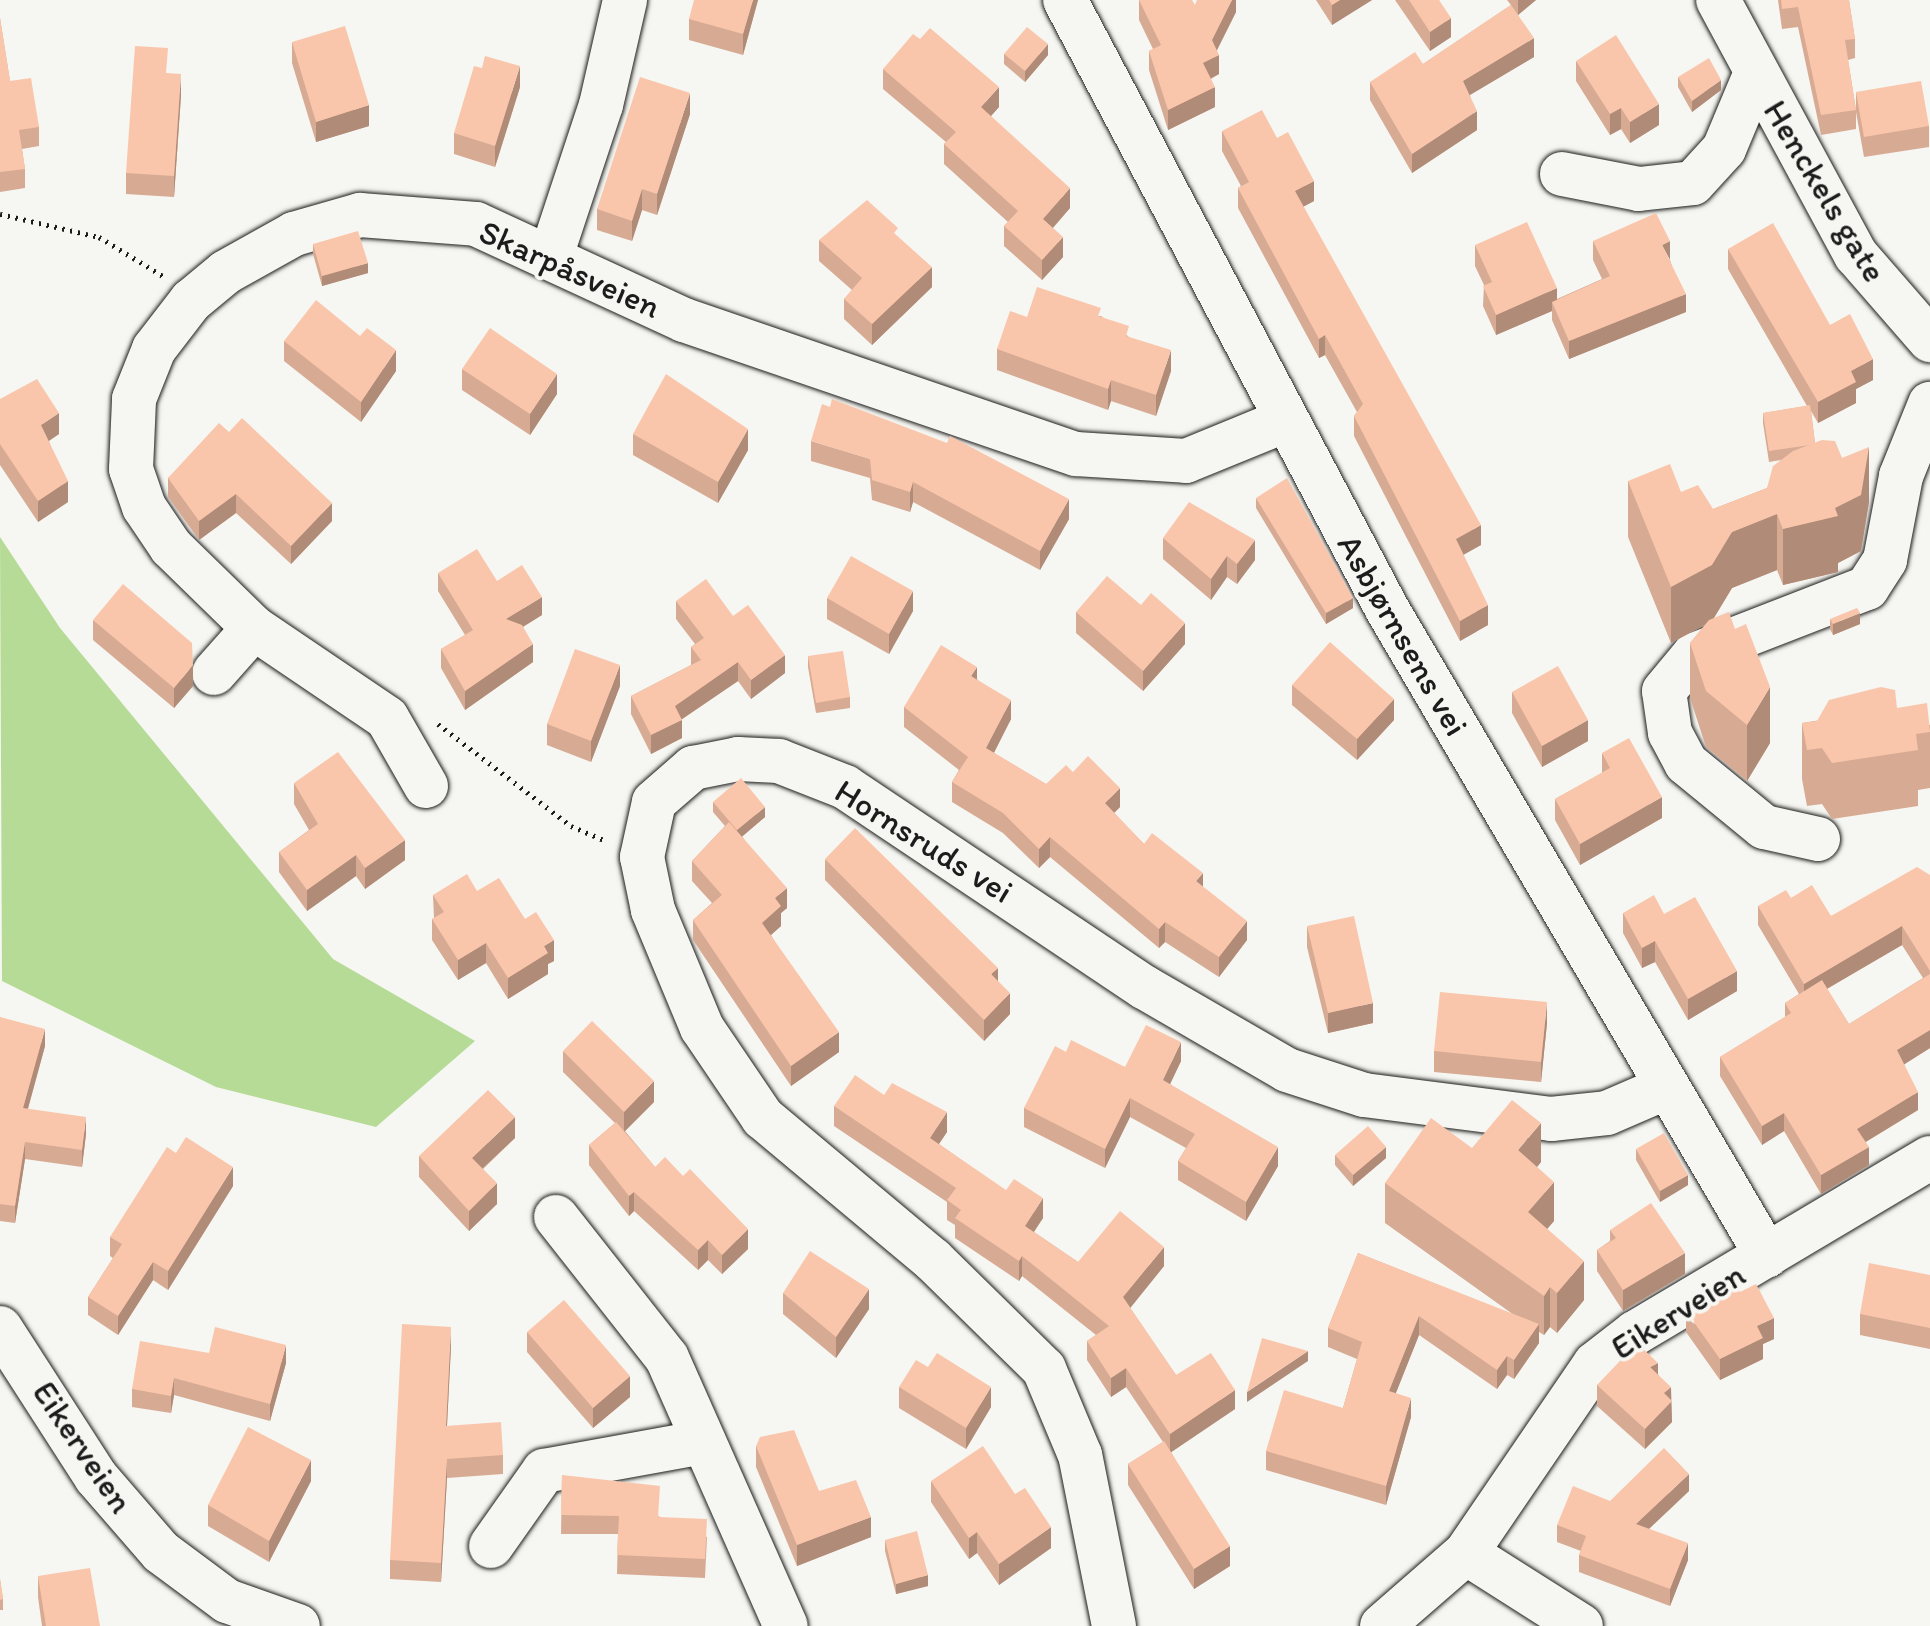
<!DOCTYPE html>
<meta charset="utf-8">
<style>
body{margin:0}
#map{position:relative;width:1930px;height:1626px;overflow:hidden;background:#f6f6f2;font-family:Itim,sans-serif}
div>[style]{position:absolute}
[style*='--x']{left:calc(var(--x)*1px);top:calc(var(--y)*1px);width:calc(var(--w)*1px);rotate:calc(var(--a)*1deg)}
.green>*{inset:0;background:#b6db96}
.path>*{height:5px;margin-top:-2.5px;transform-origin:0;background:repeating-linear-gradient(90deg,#1c1c1c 0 2px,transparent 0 8px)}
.roads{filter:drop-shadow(0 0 2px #1c1c1c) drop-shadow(0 0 2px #1c1c1c)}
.minor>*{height:44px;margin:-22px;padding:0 22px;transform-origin:22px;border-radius:22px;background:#f6f6f2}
.wall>*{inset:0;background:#d7aa93}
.shaded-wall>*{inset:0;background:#af8b78}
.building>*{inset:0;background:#fac6ab}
span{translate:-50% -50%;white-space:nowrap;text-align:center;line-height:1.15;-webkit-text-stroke:8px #f6f6f2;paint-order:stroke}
.street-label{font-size:34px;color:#1c1c1c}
</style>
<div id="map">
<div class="green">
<i style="clip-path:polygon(0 537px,60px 628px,333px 959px,475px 1041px,376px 1127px,216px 1087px,2px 981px)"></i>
</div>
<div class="path">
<i style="--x:0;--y:214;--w:102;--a:13.1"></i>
<i style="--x:99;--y:237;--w:75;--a:31.4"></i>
<i style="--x:438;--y:724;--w:168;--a:37.5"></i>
<i style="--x:571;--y:826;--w:38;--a:23"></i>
</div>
<div class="roads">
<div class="minor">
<i style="--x:1065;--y:0;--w:689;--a:62.13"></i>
<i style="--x:1387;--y:609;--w:750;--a:59.57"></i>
<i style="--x:1718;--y:0;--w:290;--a:61.6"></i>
<i style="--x:1856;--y:255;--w:113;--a:49"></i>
<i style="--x:1562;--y:174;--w:78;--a:11"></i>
<i style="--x:1639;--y:189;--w:54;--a:-6.3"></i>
<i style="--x:1693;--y:183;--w:46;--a:-47.6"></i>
<i style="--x:1724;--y:149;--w:80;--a:-67.3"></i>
<i style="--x:551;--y:256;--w:159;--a:-71.7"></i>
<i style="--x:601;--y:105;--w:108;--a:-77.1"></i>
<i style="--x:214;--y:673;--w:60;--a:-48.4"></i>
<i style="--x:426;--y:786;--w:78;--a:-119.8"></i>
<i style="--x:387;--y:718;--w:161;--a:-145.9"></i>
<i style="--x:254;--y:628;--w:116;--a:-135.7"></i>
<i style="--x:171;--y:547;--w:48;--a:-124"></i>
<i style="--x:144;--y:507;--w:40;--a:-108.9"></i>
<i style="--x:131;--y:469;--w:70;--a:-87.5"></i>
<i style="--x:134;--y:399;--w:54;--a:-68.2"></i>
<i style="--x:154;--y:349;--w:61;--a:-52.4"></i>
<i style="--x:191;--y:301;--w:45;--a:-39.6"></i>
<i style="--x:226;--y:272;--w:78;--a:-29.2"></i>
<i style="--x:294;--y:234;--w:69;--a:-16.1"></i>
<i style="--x:360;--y:215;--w:116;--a:4.4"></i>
<i style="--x:476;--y:224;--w:229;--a:24.8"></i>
<i style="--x:684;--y:320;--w:414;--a:18.9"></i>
<i style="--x:1076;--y:454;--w:110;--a:3.6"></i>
<i style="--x:1186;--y:461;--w:106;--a:-22.2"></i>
<i style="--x:1818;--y:839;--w:55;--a:-167.5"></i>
<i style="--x:1764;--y:827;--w:101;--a:-140.6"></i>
<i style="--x:1686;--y:763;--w:34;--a:-118"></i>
<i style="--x:1670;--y:733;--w:42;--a:-98.1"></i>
<i style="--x:1664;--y:691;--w:47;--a:-50.2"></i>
<i style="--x:1694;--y:655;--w:186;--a:-21.2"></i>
<i style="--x:1867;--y:588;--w:33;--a:-57"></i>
<i style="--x:1885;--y:560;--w:86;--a:-79.2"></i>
<i style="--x:1901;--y:476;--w:78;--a:-68.1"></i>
<i style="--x:556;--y:1217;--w:179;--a:51.8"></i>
<i style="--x:667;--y:1358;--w:293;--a:66.1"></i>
<i style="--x:0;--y:1328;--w:177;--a:57.2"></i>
<i style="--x:96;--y:1477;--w:99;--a:49.1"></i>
<i style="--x:161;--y:1552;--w:82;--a:36.6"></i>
<i style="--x:227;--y:1601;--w:75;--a:19.4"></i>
<i style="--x:491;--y:1546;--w:92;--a:-54.8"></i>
<i style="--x:544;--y:1471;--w:162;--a:-10.3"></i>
<i style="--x:1466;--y:1553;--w:136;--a:32.4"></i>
<i style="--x:1114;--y:1626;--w:174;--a:-101.2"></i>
<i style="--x:1080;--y:1455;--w:93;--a:-112.7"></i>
<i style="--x:1044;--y:1369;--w:156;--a:-135.5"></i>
<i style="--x:933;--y:1260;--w:222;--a:-140.1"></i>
<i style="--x:763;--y:1118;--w:109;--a:-124.1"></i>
<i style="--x:702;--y:1028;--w:128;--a:-112.6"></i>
<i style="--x:653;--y:910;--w:54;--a:-101.7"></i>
<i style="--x:642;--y:857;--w:56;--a:-77.7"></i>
<i style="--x:654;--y:802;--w:52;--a:-41.1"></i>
<i style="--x:693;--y:768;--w:46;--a:-11.3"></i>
<i style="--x:738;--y:759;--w:41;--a:2.8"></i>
<i style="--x:779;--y:761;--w:71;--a:21.5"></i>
<i style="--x:845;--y:787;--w:360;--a:33.8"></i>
<i style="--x:1144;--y:987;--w:165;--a:30.1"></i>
<i style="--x:1287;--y:1070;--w:81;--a:18"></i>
<i style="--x:1364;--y:1095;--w:189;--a:7.3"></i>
<i style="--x:1551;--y:1119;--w:56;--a:-6.1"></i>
<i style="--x:1607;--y:1113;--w:63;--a:-23.3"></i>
<i style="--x:1382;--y:1626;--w:111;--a:-41"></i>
<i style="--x:1466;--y:1553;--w:229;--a:-55.7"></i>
<i style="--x:1595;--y:1364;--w:51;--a:-37.8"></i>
<i style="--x:1635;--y:1333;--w:343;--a:-30.7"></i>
</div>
</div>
<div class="wall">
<i style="clip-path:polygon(758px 0,743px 55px,689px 40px,689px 19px)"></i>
<i style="clip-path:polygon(1139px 0,1195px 5px,1236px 0,1236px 12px,1217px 50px,1219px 74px,1211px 79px,1215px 107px,1168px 130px,1149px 70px,1149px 51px,1153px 49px,1139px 20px)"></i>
<i style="clip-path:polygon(1316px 0,1372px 0,1332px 25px)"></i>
<i style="clip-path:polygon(1395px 0,1439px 0,1451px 37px,1430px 51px)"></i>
<i style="clip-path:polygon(1507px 0,1536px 0,1518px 15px,1534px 57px,1470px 95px,1477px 130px,1412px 173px,1370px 100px,1370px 82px,1423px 64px,1511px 5px)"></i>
<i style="clip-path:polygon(1778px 0,1849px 0,1855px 39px,1855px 58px,1848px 60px,1856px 110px,1856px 129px,1821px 135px,1798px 27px,1782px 29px)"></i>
<i style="clip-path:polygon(0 18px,10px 81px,39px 127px,39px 146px,22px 149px,25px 169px,25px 188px,0 192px)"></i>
<i style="clip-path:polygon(292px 42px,369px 126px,316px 142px,292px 63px)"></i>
<i style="clip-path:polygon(1004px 54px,1048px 55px,1025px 82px,1004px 64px)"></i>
<i style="clip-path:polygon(1576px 61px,1659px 125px,1630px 143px,1621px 129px,1610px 135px,1576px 81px)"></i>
<i style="clip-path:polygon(883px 69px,999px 107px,991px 116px,1070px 208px,1053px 228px,1063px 257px,1042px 280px,1004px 246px,1004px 226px,1008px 222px,944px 164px,944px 144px,946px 142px,883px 89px)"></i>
<i style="clip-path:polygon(168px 73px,181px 95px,174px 197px,126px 194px,126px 173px)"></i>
<i style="clip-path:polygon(1678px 77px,1721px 90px,1692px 112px,1678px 87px)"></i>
<i style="clip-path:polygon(520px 87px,495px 167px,454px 154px,454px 133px)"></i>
<i style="clip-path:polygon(1856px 92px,1929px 126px,1929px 147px,1864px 157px,1856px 112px)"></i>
<i style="clip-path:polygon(690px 114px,657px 215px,642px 210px,632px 241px,597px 230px,597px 209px)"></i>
<i style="clip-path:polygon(1222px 131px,1277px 138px,1314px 201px,1303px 207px,1481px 545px,1463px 554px,1488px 625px,1460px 641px,1354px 436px,1354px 416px,1357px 412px,1325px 355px,1319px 358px,1238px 208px,1238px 188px,1241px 186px,1222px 151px)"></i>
<i style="clip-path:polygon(819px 240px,932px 287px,872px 345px,844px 319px,844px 299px,852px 290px,819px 261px)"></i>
<i style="clip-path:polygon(1593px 241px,1670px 260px,1686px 312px,1569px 359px,1552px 320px,1552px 311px,1496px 335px,1483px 306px,1484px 285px,1475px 266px,1475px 245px,1557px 299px,1602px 279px,1593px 260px)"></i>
<i style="clip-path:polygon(313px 244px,368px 273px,322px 286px,313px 254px)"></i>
<i style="clip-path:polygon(1728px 249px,1830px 325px,1873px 380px,1856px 389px,1856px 403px,1818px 423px,1811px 411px,1815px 443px,1842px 458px,1869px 502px,1861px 551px,1838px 563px,1838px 572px,1783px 585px,1777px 570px,1732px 588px,1714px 618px,1770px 743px,1747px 781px,1706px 747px,1690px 698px,1690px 643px,1705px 625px,1671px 643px,1628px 537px,1628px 481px,1681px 492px,1713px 509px,1767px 488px,1781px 460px,1769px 462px,1763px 423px,1763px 413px,1807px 406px,1728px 269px)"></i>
<i style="clip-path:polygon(1101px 316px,1129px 337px,1171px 371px,1156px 416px,1111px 401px,1108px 410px,997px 370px,997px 349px,1027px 317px)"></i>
<i style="clip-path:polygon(284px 341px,396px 371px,361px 422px,284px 361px)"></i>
<i style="clip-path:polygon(462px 369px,557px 394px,530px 435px,462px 390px)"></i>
<i style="clip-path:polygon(0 399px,59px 434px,49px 441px,68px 502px,38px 522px,0 465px)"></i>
<i style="clip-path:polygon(229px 432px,332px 521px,291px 564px,236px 513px,199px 540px,168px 497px,168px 478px)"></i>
<i style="clip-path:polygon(633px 434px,748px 450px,718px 503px,633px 455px)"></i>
<i style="clip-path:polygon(811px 441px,1069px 519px,1040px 570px,913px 502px,910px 512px,872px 500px,870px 478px,811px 461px)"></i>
<i style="clip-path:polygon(1256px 498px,1353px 608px,1326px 624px,1256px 508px)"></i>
<i style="clip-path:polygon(1163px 538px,1255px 560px,1237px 584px,1227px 577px,1211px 600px,1163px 559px)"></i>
<i style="clip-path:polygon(438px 573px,542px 615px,523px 627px,533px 662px,465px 710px,441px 668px,441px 649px,465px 635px,438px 591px)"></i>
<i style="clip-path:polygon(827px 598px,913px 611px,889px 654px,827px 619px)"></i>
<i style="clip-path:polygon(676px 601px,733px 616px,785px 673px,751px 699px,738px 681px,681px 720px,682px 738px,651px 754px,631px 714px,631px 696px,691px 665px,691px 647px,695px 644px,676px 619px)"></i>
<i style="clip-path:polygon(1076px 612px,1185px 644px,1143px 691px,1076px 633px)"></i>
<i style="clip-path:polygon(1830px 619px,1860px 624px,1833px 635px,1830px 629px)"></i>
<i style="clip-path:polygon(93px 620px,193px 686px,174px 708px,93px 640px)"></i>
<i style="clip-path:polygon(808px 656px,850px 697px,850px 708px,816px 713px,808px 667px)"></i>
<i style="clip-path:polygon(977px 679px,1011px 719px,994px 753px,1046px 784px,1073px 772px,1120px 807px,1114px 813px,1144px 844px,1203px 887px,1247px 940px,1219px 977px,1165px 942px,1159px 948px,1050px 857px,1039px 868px,1003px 833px,952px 802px,952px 782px,959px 770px,904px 727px,904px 707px)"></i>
<i style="clip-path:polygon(1292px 685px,1394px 720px,1357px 760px,1292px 705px)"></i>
<i style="clip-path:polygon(620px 686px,591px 762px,547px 745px,547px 724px)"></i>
<i style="clip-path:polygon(1512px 692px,1588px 741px,1542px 767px,1512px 713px)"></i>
<i style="clip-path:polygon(1897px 708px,1930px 725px,1930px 788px,1918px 790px,1918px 806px,1832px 819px,1822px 804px,1807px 806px,1802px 779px,1802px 723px)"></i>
<i style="clip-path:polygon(1602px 753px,1662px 818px,1580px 865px,1555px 820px,1555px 799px,1602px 773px)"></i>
<i style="clip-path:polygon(294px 783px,405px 860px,365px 889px,356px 876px,307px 911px,279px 872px,279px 852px,309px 830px,294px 804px)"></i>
<i style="clip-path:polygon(713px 802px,765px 817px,742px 836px,787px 908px,781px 913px,781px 926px,771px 935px,839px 1052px,791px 1086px,693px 940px,693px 920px,712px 903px,692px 881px,692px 861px,725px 826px,713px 812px)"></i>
<i style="clip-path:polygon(825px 859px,998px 981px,1010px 1014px,984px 1041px,825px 880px)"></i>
<i style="clip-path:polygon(evenodd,1930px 875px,1930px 1048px,1904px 1064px,1918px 1110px,1866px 1142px,1869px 1165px,1821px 1194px,1784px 1131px,1762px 1145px,1720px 1076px,1720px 1057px,1785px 1017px,1785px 1003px,1799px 994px,1758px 925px,1758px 906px,1791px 898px,1831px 916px,1930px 875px,1902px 945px,1923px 978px,1849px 1024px,1827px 989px,1902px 945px)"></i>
<i style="clip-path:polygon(477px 891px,525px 919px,554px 961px,548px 964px,548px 974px,508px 999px,486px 963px,458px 980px,432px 940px,432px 919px,434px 918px,433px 895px)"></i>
<i style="clip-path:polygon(1623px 913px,1664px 914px,1737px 991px,1688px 1020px,1655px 962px,1642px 968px,1623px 933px)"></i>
<i style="clip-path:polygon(1307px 926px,1373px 1023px,1328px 1033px,1307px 947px)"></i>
<i style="clip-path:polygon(0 1017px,45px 1046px,28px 1109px,86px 1134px,82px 1167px,25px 1159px,15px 1223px,0 1221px)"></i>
<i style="clip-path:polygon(1547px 1023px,1541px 1082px,1434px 1072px,1434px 1051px)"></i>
<i style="clip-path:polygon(563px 1051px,654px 1102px,625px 1131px,655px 1167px,748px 1249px,722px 1274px,708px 1260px,698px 1270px,634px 1211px,629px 1216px,589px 1165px,589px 1145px,615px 1123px,563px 1072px)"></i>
<i style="clip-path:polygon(1066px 1052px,1125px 1067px,1181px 1061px,1170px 1084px,1278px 1166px,1246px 1221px,1178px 1180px,1178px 1161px,1186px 1148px,1130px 1117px,1105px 1168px,1024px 1127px,1024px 1108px)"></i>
<i style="clip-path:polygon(884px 1095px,947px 1132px,939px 1144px,1043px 1218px,1034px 1232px,1078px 1262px,1164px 1266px,1130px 1308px,1176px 1375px,1235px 1409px,1171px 1452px,1230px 1566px,1194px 1589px,1128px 1485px,1128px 1464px,1163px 1442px,1126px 1387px,1111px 1397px,1087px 1360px,1087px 1341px,1096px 1335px,1022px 1276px,1019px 1281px,955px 1238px,955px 1225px,947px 1220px,947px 1202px,834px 1126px,834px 1106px)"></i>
<i style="clip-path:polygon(515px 1138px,483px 1169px,497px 1204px,469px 1231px,419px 1177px,419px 1156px)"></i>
<i style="clip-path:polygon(1472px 1148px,1541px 1162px,1537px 1167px,1554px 1221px,1547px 1229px,1584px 1300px,1557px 1333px,1550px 1327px,1544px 1335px,1539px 1332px,1539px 1343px,1514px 1379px,1507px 1375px,1497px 1389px,1419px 1335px,1396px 1393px,1411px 1417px,1386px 1505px,1266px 1470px,1266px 1451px,1343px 1408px,1357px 1359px,1328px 1347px,1328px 1328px,1358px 1253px,1514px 1315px,1385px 1223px,1385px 1183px)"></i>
<i style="clip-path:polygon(1636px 1149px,1688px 1185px,1660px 1202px,1636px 1160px)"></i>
<i style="clip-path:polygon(1335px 1155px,1386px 1158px,1353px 1186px,1335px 1165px)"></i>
<i style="clip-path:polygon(233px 1186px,168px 1290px,153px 1280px,118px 1335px,88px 1315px,88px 1297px,113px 1258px,110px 1256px,110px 1237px)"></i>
<i style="clip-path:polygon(1610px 1230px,1685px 1274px,1623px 1311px,1597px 1271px,1597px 1250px,1610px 1241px)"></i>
<i style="clip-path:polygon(1930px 1275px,1930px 1349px,1860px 1335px,1860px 1314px)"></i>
<i style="clip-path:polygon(1740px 1292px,1774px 1339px,1763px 1344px,1763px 1359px,1720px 1380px,1686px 1332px,1686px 1311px)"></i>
<i style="clip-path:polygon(783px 1293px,869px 1309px,836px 1358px,783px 1314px)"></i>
<i style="clip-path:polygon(527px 1332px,630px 1397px,593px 1428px,527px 1352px)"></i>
<i style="clip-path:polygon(451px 1346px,447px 1426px,503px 1455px,503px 1474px,447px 1478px,441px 1582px,390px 1579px,390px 1560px)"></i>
<i style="clip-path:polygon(209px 1353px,286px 1363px,270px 1421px,174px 1395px,171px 1413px,132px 1407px,132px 1389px)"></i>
<i style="clip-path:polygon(1658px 1374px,1671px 1400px,1672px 1422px,1645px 1449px,1597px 1406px,1597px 1385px)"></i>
<i style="clip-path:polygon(899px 1387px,991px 1407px,966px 1449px,899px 1408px)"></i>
<i style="clip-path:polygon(756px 1446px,819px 1491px,871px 1537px,797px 1566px,756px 1467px)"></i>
<i style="clip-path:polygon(562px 1475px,707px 1537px,705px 1578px,617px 1574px,618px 1534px,561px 1534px)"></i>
<i style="clip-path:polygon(311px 1481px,269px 1562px,208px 1526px,208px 1505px)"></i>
<i style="clip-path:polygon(931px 1481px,1051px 1548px,999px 1585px,977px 1553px,969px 1559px,931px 1502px)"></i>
<i style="clip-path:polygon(1689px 1491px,1649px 1529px,1688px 1560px,1670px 1606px,1579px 1572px,1579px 1555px,1581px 1551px,1557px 1542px,1557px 1525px,1610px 1501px)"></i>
<i style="clip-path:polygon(885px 1540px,928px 1586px,896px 1594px,885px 1551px)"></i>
<i style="clip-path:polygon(38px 1576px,100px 1626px,42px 1626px,38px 1597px)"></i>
<i style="clip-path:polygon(0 1579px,3px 1599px,3px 1610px,0 1610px)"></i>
</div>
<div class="shaded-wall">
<i style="clip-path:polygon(753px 0,758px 0,743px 55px,743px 34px)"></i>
<i style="clip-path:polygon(1232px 0,1236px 0,1236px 12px,1213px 58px,1219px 55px,1219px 74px,1203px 82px,1203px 63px,1212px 40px)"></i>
<i style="clip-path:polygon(1340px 0,1372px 0,1332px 25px,1332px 5px)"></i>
<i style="clip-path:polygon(1518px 0,1536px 0,1518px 15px)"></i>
<i style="clip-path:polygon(1451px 18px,1451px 37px,1430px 51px,1430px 32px)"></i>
<i style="clip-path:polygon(1534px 38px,1534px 57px,1463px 99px,1463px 81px)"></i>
<i style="clip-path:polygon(1048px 44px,1048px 55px,1025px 82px,1025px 71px)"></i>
<i style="clip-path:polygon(520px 66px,520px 87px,495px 167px,495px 146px)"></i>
<i style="clip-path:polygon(181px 74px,181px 95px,174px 197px,174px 176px)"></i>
<i style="clip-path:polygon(1721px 80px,1721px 90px,1692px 112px,1692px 101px)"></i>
<i style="clip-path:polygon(999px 87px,999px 107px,981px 127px,981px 107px)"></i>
<i style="clip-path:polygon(1215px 87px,1215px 107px,1168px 130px,1168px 110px)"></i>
<i style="clip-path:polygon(690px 93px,690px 114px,657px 215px,657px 194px)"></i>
<i style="clip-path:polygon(1659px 104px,1659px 125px,1630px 143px,1630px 122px)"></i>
<i style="clip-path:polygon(369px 105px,369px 126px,316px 142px,316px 122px)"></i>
<i style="clip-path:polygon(1621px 108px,1621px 129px,1610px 135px,1610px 114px)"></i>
<i style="clip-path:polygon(1477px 111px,1477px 130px,1412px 173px,1412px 154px)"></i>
<i style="clip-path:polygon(1314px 181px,1314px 201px,1295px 211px,1295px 191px)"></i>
<i style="clip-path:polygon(1070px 188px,1070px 208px,1043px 239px,1043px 219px)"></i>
<i style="clip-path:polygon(642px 189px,642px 210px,632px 241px,632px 221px)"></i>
<i style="clip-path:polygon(1063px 237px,1063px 257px,1042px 280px,1042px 260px)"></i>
<i style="clip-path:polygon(1670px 241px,1670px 260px,1662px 245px)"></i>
<i style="clip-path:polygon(368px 263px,368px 273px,322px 286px,322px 276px)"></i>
<i style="clip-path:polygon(932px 267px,932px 287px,872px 345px,872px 324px)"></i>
<i style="clip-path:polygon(1557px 288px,1557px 308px,1552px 302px,1552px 311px,1496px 335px,1496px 315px)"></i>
<i style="clip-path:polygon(1686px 294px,1686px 312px,1569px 359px,1569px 341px)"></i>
<i style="clip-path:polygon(1325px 335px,1325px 355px,1319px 358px,1319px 339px)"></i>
<i style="clip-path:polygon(396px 350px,396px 371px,361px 422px,361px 402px)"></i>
<i style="clip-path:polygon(1171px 350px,1171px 371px,1156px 416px,1156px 395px)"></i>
<i style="clip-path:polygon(1873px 359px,1873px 380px,1856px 389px,1856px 403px,1818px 423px,1818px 402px,1851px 371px)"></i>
<i style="clip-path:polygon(557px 374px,557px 394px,530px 435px,530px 414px)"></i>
<i style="clip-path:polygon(1111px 380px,1111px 401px,1108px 410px,1108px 389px)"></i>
<i style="clip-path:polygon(59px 413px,59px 434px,41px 446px,41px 425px)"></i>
<i style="clip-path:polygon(748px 429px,748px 450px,718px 503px,718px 482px)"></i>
<i style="clip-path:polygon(1869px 447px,1869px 502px,1861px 551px,1838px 563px,1838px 572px,1783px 585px,1783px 529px,1835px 508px)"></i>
<i style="clip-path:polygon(68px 481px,68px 502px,38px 522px,38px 501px)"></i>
<i style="clip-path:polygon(913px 482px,913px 502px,910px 512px,910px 492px)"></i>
<i style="clip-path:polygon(236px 494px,236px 513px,199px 540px,199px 521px)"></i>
<i style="clip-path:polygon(1069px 499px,1069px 519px,1040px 570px,1040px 551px)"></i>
<i style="clip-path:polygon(332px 503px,332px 521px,291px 564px,291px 546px)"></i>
<i style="clip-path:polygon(1777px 514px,1777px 570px,1732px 588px,1712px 621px,1671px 643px,1671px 587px,1732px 532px)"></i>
<i style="clip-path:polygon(1481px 525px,1481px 545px,1456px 559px,1456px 539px)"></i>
<i style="clip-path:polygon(1255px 540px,1255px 560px,1237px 584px,1237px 564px)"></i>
<i style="clip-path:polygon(1227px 556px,1227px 577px,1211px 600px,1211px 579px)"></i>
<i style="clip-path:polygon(913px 591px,913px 611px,889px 654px,889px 634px)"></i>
<i style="clip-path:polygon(542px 597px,542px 615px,506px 637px,506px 619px)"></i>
<i style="clip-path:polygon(1353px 598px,1353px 608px,1326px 624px,1326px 613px)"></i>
<i style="clip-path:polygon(1488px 605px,1488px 625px,1460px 641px,1460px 621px)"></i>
<i style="clip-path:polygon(1860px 613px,1860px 624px,1833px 635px,1833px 624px)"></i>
<i style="clip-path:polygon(1185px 623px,1185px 644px,1143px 691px,1143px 671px)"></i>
<i style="clip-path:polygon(533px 644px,533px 662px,465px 710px,465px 691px)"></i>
<i style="clip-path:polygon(785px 655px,785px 673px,751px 699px,751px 680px)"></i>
<i style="clip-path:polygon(738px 662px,738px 681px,679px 721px,682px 720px,682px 738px,651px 754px,651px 735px,675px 706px)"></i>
<i style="clip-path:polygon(193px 665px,193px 686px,174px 708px,174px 688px)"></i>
<i style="clip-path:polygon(620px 665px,620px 686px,591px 762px,591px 741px)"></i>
<i style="clip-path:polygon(977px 667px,977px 686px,971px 676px)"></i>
<i style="clip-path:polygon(1770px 687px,1770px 743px,1747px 781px,1747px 725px)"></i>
<i style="clip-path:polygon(1394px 699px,1394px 720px,1357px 760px,1357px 739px)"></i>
<i style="clip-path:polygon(1011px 700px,1011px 719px,986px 768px,986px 748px)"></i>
<i style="clip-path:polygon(1588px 720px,1588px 741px,1542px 767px,1542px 746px)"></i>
<i style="clip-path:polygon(1120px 788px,1120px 807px,1105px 822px,1105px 803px)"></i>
<i style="clip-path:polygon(1662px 797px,1662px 818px,1580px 865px,1580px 844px)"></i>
<i style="clip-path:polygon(765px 807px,765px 817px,737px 841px,737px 830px)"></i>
<i style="clip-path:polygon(1050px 837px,1050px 857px,1039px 868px,1039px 849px)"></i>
<i style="clip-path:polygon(405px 840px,405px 860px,365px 889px,365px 868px)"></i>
<i style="clip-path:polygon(356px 855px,356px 876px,307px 911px,307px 890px)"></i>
<i style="clip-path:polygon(1203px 873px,1203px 892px,1196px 881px)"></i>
<i style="clip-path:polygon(787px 888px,787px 908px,781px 913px,781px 926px,762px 943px,762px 923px,775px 898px)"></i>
<i style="clip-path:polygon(1247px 921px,1247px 940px,1219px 977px,1219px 957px)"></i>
<i style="clip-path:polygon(1165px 922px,1165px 942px,1159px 948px,1159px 929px)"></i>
<i style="clip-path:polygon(1902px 926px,1902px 945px,1804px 1002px,1804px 984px)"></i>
<i style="clip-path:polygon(554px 940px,554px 961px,548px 964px,548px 974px,508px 999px,508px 978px,544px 946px)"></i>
<i style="clip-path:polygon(1655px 941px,1655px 962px,1642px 968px,1642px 948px)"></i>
<i style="clip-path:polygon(486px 943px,486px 963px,458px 980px,458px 960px)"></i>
<i style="clip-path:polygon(998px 968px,998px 988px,991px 974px)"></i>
<i style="clip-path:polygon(1737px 971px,1737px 991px,1688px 1020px,1688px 999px)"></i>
<i style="clip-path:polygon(1010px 993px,1010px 1014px,984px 1041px,984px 1020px)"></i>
<i style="clip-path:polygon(1547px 1002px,1547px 1023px,1541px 1082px,1541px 1062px)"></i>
<i style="clip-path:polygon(1373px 1003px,1373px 1023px,1328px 1033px,1328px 1013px)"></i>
<i style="clip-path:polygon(45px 1029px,45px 1046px,23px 1126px,23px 1108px)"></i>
<i style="clip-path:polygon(1930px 1030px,1930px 1048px,1897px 1069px,1897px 1050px)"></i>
<i style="clip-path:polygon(839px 1032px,839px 1052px,791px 1086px,791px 1066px)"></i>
<i style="clip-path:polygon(1181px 1042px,1181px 1061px,1163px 1099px,1163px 1080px)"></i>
<i style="clip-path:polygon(654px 1081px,654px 1102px,624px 1132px,624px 1112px)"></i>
<i style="clip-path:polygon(1918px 1092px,1918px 1110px,1857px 1147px,1857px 1129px)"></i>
<i style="clip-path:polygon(1130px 1098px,1130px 1117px,1105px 1168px,1105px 1149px)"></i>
<i style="clip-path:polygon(947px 1112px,947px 1132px,930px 1157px,930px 1138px)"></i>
<i style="clip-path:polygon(1784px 1113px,1784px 1131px,1762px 1145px,1762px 1126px)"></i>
<i style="clip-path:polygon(86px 1117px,86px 1134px,82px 1167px,82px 1150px)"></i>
<i style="clip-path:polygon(515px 1117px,515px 1138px,472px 1178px,472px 1158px)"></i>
<i style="clip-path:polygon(1541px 1123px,1541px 1162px,1518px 1190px,1518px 1150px)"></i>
<i style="clip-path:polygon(25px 1142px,25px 1159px,15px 1223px,15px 1206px)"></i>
<i style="clip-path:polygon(1278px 1147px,1278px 1166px,1246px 1221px,1246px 1202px)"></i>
<i style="clip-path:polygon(1386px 1147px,1386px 1158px,1353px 1186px,1353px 1175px)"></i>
<i style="clip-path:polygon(1869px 1147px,1869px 1165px,1821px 1194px,1821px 1175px)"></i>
<i style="clip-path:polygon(233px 1167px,233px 1186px,168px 1290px,168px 1271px)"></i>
<i style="clip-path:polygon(1688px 1175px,1688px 1185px,1660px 1202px,1660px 1191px)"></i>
<i style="clip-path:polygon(1554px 1182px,1554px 1221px,1528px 1251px,1528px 1212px)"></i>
<i style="clip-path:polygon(497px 1183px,497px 1204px,469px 1231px,469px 1211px)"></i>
<i style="clip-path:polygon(634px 1192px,634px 1211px,629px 1216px,629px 1196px)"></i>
<i style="clip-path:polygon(1043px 1198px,1043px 1218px,1025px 1245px,1025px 1226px)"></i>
<i style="clip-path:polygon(748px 1229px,748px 1249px,722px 1274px,722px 1255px)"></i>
<i style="clip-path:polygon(708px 1240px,708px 1260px,698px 1270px,698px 1250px)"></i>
<i style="clip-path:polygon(1164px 1247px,1164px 1266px,1123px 1317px,1123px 1297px)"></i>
<i style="clip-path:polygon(1685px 1253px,1685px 1274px,1623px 1311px,1623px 1290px)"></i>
<i style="clip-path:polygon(1022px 1256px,1022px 1276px,1019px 1281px,1019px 1261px)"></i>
<i style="clip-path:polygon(1584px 1261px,1584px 1300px,1557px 1333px,1557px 1293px)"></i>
<i style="clip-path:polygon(153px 1262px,153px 1280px,118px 1335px,118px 1316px)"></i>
<i style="clip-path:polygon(1550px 1287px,1550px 1327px,1544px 1335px,1544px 1296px)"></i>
<i style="clip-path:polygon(869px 1289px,869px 1309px,836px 1358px,836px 1337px)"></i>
<i style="clip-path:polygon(1419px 1316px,1419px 1335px,1389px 1410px,1389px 1391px)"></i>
<i style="clip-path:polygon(1774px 1318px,1774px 1339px,1763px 1344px,1763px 1359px,1720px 1380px,1720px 1359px,1757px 1326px)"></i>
<i style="clip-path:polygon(1539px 1324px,1539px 1343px,1514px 1379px,1514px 1360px)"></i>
<i style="clip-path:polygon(451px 1327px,451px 1346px,446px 1445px,446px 1426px)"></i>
<i style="clip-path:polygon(286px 1345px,286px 1363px,270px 1421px,270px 1404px)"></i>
<i style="clip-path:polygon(1308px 1351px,1308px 1361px,1247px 1402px,1247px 1392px)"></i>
<i style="clip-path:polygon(1507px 1356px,1507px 1375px,1497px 1389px,1497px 1370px)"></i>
<i style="clip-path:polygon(1658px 1363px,1658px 1384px,1650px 1367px)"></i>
<i style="clip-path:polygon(1126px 1368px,1126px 1387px,1111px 1397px,1111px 1378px)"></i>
<i style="clip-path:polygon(630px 1376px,630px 1397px,593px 1428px,593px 1408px)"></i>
<i style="clip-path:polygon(174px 1378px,174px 1395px,171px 1413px,171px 1396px)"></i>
<i style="clip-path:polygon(991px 1387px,991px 1407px,966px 1449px,966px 1428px)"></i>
<i style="clip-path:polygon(1671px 1387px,1672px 1422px,1645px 1449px,1645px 1429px,1664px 1393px)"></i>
<i style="clip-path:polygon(1235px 1390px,1235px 1409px,1170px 1453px,1170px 1434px)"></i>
<i style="clip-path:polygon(1411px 1398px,1411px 1417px,1386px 1505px,1386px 1486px)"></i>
<i style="clip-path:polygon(447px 1459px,447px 1478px,441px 1582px,441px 1563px)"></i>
<i style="clip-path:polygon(311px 1460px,311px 1481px,269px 1562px,269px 1541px)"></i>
<i style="clip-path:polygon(1689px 1474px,1689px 1491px,1636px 1541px,1636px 1524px)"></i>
<i style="clip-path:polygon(871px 1517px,871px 1537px,797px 1566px,797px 1545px)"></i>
<i style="clip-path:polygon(1051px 1527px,1051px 1548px,999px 1585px,999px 1564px)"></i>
<i style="clip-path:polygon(977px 1532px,977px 1553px,969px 1559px,969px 1538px)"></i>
<i style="clip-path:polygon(1688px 1543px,1688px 1560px,1670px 1606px,1670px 1589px)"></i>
<i style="clip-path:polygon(1230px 1546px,1230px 1566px,1194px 1589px,1194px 1569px)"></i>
<i style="clip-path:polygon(928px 1575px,928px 1586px,896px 1594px,896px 1584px)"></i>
</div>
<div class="building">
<i style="clip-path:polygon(694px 0,753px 0,743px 34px,689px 19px)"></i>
<i style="clip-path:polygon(1139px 0,1192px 0,1195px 5px,1197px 0,1232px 0,1212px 40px,1219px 55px,1203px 63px,1215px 87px,1168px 110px,1149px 51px,1161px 45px)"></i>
<i style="clip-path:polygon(1329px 0,1340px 0,1332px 5px)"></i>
<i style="clip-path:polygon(1409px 0,1439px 0,1451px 18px,1430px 32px)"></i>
<i style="clip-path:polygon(1781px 0,1849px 0,1855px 39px,1845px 40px,1856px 110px,1821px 115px,1798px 7px,1782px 9px)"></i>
<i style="clip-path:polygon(1511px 5px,1534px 38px,1463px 81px,1477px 111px,1412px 154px,1370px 82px,1415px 52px,1423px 64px)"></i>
<i style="clip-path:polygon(0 18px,10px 81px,31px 78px,39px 127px,19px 130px,25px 169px,0 172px)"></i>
<i style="clip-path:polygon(345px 26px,369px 105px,316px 122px,292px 42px)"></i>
<i style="clip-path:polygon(1027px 27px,1048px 44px,1025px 71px,1004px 54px)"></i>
<i style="clip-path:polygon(930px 28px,999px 87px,981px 107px,1070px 188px,1043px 219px,1063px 237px,1042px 260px,1004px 226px,1018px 211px,944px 144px,956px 132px,883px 69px,913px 34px,920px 39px)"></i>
<i style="clip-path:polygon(1616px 35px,1659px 104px,1630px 122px,1621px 108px,1610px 114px,1576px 61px)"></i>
<i style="clip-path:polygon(135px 46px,168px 48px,166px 73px,181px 74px,174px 176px,126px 173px)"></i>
<i style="clip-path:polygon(485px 56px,520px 66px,495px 146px,454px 133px,474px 66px,482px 68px)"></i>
<i style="clip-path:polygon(1709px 58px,1721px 80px,1692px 101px,1678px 77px)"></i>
<i style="clip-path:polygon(640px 77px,690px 93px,657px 194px,642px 189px,632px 221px,597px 209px)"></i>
<i style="clip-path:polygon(1921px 81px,1929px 126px,1864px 137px,1856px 92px)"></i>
<i style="clip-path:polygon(1262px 110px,1277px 138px,1288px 132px,1314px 181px,1295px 191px,1481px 525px,1456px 539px,1488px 605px,1460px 621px,1354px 416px,1363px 404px,1325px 335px,1319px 339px,1238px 188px,1249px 182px,1222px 131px)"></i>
<i style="clip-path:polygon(867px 200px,898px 228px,894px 233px,932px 267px,872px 324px,844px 299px,862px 278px,819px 240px)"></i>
<i style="clip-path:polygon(1656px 213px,1670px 241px,1662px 245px,1686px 294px,1569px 341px,1552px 302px,1610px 276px,1593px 241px)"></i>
<i style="clip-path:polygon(1527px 222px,1557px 288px,1496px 315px,1483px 286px,1492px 282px,1475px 245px)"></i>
<i style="clip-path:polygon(1773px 223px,1830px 325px,1850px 314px,1873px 359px,1851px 371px,1856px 382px,1818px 402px,1728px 249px)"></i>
<i style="clip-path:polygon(358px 231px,368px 263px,322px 276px,313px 244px)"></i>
<i style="clip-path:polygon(1037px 287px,1101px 308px,1098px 316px,1129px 326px,1126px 336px,1171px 350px,1156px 395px,1111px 380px,1108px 389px,997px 349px,1010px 311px,1027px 317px)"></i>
<i style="clip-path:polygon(316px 300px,360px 336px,367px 328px,396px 350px,361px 402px,284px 341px)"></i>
<i style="clip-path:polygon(490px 328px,557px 374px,530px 414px,462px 369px)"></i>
<i style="clip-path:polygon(666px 374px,748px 429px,718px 482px,633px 434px)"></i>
<i style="clip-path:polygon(37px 379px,59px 413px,41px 425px,68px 481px,38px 501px,0 444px,0 399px)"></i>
<i style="clip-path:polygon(832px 399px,947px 443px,950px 436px,1069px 499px,1040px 551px,913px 482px,910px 492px,872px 480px,870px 459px,811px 441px,822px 404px,830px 407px)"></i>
<i style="clip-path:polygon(1810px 405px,1815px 443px,1810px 445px,1769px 451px,1763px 413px)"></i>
<i style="clip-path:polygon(242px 418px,332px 503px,291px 546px,236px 494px,199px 521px,168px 478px,219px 423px,229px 432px)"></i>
<i style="clip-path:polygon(1822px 440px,1835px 441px,1842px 458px,1869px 447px,1861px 495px,1835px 508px,1838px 516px,1783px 529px,1777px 514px,1732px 532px,1712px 565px,1671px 587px,1628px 481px,1670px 464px,1681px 492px,1698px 485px,1713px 509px,1767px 488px,1773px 466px,1793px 451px)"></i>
<i style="clip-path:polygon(1287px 478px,1353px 598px,1326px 613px,1256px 498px)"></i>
<i style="clip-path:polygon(1189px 502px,1255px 540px,1237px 564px,1227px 556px,1211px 579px,1163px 538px)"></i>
<i style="clip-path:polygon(477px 549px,497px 581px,522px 565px,542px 597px,506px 619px,522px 625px,533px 644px,465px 691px,441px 649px,473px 630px,438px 573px)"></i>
<i style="clip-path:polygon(851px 556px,913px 591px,889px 634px,827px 598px)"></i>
<i style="clip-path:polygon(1107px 576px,1141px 605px,1151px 593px,1185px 623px,1143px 671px,1076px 612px)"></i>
<i style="clip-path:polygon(706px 579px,733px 616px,748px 605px,785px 655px,751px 680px,738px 662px,675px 706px,682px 720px,651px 735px,631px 696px,701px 660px,691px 647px,704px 638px,676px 601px)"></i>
<i style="clip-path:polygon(123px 584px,192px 643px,193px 665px,174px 688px,93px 620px)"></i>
<i style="clip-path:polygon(1857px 608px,1860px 613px,1833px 624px,1830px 619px)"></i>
<i style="clip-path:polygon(1729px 612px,1735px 629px,1746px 624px,1770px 687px,1747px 725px,1706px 691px,1690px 643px,1709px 620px)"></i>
<i style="clip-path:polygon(1330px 642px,1394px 699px,1357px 739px,1292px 685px)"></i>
<i style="clip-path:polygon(941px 645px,977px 667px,971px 676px,1011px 700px,986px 748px,1046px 784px,1066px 765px,1073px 772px,1088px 756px,1120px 788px,1105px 803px,1144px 844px,1152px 833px,1203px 873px,1196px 881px,1247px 921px,1219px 957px,1165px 922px,1159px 929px,1050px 837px,1039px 849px,1003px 813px,952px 782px,968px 757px,904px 707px)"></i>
<i style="clip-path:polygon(575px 649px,620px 665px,591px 741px,547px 724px)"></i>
<i style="clip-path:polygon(843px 651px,850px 697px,816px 703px,808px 656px)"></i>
<i style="clip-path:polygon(1558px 666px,1588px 720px,1542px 746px,1512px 692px)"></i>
<i style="clip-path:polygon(1881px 687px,1895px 690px,1897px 708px,1927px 703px,1930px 732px,1916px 734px,1918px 750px,1832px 763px,1822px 748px,1807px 750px,1802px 723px,1817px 721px,1829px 700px)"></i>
<i style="clip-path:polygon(1629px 738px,1662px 797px,1580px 844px,1555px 799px,1610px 768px,1602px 753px)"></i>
<i style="clip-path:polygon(338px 752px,405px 840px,365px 868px,356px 855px,307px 890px,279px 852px,318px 824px,294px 783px)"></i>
<i style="clip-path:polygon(741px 778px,765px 807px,737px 830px,713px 802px)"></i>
<i style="clip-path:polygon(729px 822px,787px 888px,775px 898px,781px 906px,762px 923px,839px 1032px,791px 1066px,693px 920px,722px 895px,692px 861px)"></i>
<i style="clip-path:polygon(855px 828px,998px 968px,991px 974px,1010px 993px,984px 1020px,825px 859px)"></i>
<i style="clip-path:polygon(1917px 867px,1930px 875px,1930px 971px,1902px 926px,1804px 984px,1758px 906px,1786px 890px,1791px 898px,1812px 885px,1831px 916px)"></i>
<i style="clip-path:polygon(467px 874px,477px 891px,499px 878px,525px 919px,536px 912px,554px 940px,544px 946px,548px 953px,508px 978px,486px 943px,458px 960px,432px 919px,444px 912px,433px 895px)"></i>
<i style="clip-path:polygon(1654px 895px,1664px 914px,1695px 897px,1737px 971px,1688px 999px,1655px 941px,1642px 948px,1623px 913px)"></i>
<i style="clip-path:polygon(1354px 916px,1373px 1003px,1328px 1013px,1307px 926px)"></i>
<i style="clip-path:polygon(1930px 974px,1930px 1030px,1897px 1050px,1918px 1092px,1857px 1129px,1869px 1147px,1821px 1175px,1784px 1113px,1762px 1126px,1720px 1057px,1791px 1013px,1785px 1003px,1822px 980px,1849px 1024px)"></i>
<i style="clip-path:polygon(1440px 992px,1547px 1002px,1541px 1062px,1434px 1051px)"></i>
<i style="clip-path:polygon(0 1017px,45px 1029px,23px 1108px,86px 1117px,82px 1150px,25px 1142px,15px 1206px,0 1204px)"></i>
<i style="clip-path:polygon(592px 1021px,654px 1081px,624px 1112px,563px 1051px)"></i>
<i style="clip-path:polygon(1146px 1025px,1181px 1042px,1163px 1080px,1278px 1147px,1246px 1202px,1178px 1161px,1195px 1134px,1130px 1098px,1105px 1149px,1024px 1108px,1055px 1046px,1066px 1052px,1071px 1040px,1125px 1067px)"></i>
<i style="clip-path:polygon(855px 1075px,884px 1095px,892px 1083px,947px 1112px,930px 1138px,1006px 1190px,1014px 1179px,1043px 1198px,1025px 1226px,1078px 1262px,1120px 1211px,1164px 1247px,1123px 1297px,1176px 1375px,1211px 1353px,1235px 1390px,1170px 1434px,1126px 1368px,1111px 1378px,1087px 1341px,1109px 1326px,1022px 1256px,1019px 1261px,955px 1218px,961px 1210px,947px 1200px,956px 1188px,834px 1106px)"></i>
<i style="clip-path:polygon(488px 1090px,515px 1117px,472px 1158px,497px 1183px,469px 1211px,419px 1156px)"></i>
<i style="clip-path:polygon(1512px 1100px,1541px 1123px,1518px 1150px,1554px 1182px,1528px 1212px,1584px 1261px,1557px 1293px,1550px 1287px,1544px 1296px,1385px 1183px,1431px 1118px,1472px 1148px)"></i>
<i style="clip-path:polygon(616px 1122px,655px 1167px,665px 1157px,683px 1176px,690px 1169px,748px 1229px,722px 1255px,708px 1240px,698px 1250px,634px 1192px,629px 1196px,589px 1145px)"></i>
<i style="clip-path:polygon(1368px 1126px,1386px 1147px,1353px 1175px,1335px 1155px)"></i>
<i style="clip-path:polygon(1664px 1133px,1688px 1175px,1660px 1191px,1636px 1149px)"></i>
<i style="clip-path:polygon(186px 1137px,233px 1167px,168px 1271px,153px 1262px,118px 1316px,88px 1297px,122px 1244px,110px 1237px,167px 1147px,176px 1153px)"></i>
<i style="clip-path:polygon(1651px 1203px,1685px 1253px,1623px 1290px,1597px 1250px,1616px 1238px,1610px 1230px)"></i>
<i style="clip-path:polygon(810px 1251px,869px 1289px,836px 1337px,783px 1293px)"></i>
<i style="clip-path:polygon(1358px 1253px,1539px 1324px,1514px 1360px,1507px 1356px,1497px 1370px,1419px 1316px,1389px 1391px,1411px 1398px,1386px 1486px,1266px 1451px,1284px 1390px,1343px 1408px,1362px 1342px,1328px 1328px)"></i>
<i style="clip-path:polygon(1869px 1263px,1930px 1275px,1930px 1328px,1860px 1314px)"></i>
<i style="clip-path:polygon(1735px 1282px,1740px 1292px,1756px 1284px,1774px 1318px,1757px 1326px,1763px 1338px,1720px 1359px,1686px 1311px)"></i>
<i style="clip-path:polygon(564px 1300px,630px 1376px,593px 1408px,527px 1332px)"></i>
<i style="clip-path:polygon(402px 1324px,451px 1327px,446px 1426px,501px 1422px,503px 1455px,447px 1459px,441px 1563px,390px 1560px)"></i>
<i style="clip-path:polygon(215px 1327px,286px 1345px,270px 1404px,174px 1378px,171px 1396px,132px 1389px,140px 1341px,209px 1353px)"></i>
<i style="clip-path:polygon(1262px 1338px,1308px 1351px,1247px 1392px)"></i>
<i style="clip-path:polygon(1637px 1343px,1658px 1363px,1650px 1367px,1671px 1387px,1664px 1393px,1672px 1401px,1645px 1429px,1597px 1385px)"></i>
<i style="clip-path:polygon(937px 1353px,991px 1387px,966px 1428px,899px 1387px,916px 1360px,928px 1367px)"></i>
<i style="clip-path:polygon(248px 1427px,311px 1460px,269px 1541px,208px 1505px)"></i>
<i style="clip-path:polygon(794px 1430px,819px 1491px,856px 1480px,871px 1517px,797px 1545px,756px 1446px,760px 1437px)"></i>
<i style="clip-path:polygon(1164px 1441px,1230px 1546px,1194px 1569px,1128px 1464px)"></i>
<i style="clip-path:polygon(983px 1446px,1015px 1494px,1025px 1488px,1051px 1527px,999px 1564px,977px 1532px,969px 1538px,931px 1481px)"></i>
<i style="clip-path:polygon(1664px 1448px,1689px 1474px,1636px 1524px,1688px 1543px,1670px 1589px,1579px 1555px,1586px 1536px,1557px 1525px,1573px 1486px,1610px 1501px)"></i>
<i style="clip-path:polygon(562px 1475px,660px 1486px,658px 1517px,707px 1519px,705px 1559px,617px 1555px,619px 1516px,561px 1515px)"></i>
<i style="clip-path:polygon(917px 1531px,928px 1575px,896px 1584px,885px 1540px)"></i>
<i style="clip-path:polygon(90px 1568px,100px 1626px,46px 1626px,38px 1576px)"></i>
<i style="clip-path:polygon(0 1579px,3px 1599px,0 1600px)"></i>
</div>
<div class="street-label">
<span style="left:1825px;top:191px;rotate:59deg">Henckels gate</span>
<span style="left:570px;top:269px;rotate:24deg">Skarpåsveien</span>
<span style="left:1403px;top:635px;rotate:60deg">Asbjørnsens vei</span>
<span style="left:924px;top:841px;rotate:32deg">Hornsruds vei</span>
<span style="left:1678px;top:1311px;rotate:-32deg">Eikerveien</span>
<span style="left:83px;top:1447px;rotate:56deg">Eikerveien</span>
</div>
</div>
